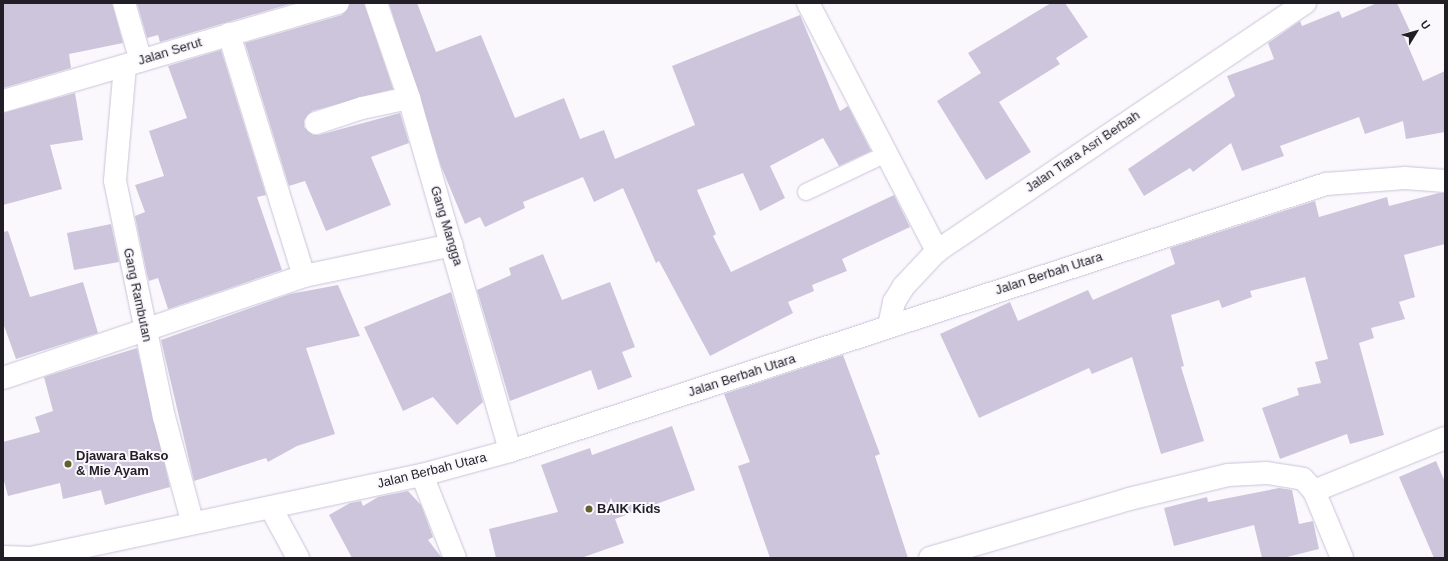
<!DOCTYPE html>
<style>
body{margin:0}
#map{position:relative;width:1448px;height:561px;overflow:hidden;background:#faf8fd;font-family:Helvetica,sans-serif}
div>[style]{position:absolute}
[style*='--x']{left:calc(var(--x)*1px);top:calc(var(--y)*1px);width:calc(var(--w)*1px);rotate:calc(var(--a)*1deg)}
.building>*{inset:0;background:#cdc5db}
.roads{filter:drop-shadow(0 0 1px #cbc3d9) drop-shadow(0 0 1px #cbc3d9)}
.lane>*{height:16px;margin:-8px;padding:0 8px;transform-origin:8px;border-radius:8px;background:#fff}
.street>*{height:22px;margin:-11px;padding:0 11px;transform-origin:11px;border-radius:11px;background:#fff}
.secondary>*{height:22px;margin:-11px;padding:0 11px;transform-origin:11px;border-radius:11px;background:#fff}
.dots>*{width:11px;height:11px;translate:-50% -50%;box-sizing:border-box;border:2px solid #faf8fd;border-radius:50%}
span{translate:-50% -50%;white-space:nowrap;text-align:center;line-height:1.15;-webkit-text-stroke:4px #faf8fd;paint-order:stroke}
.street-label{font-size:13px;color:#211e26}
.poi-label{font-size:13px;color:#211e26;font-weight:700}
.left{translate:0 -50%;text-align:left}
.frame{position:absolute;inset:0;border:4px solid #211e26;pointer-events:none}
.north{position:absolute;left:1396px;top:12px;width:40px;height:40px;-webkit-text-stroke:3px #faf8fd;paint-order:stroke;rotate:53deg;font-size:11px;font-weight:700;line-height:16px;text-align:center;color:#211e26}
.north::after{content:'';display:block;margin:auto;width:14px;height:18px;background:#211e26;clip-path:polygon(50% 0,100% 100%,50% 72%,0 100%)}
</style>
<div id="map">
<div class="building">
<i style="clip-path:polygon(3px 3px,112px 3px,123px 43px,69px 54px,71px 68px,3px 88px)"></i>
<i style="clip-path:polygon(137px 3px,293px 3px,160px 42px,158px 35px,147px 38px)"></i>
<i style="clip-path:polygon(350px 3px,364px 3px,393px 89px,312px 111px,304px 120px,304px 127px,313px 135px,319px 135px,400px 113px,409px 143px,371px 157px,391px 205px,326px 231px,305px 181px,289px 186px,245px 43px,342px 15px)"></i>
<i style="clip-path:polygon(389px 3px,417px 3px,436px 52px,481px 35px,515px 118px,564px 98px,580px 139px,604px 130px,615px 159px,695px 125px,672px 66px,800px 15px,840px 111px,848px 106px,871px 151px,839px 166px,823px 138px,770px 166px,785px 198px,760px 211px,743px 173px,697px 190px,716px 234px,713px 236px,731px 272px,894px 195px,910px 227px,842px 259px,847px 271px,812px 285px,814px 291px,788px 302px,793px 313px,710px 356px,659px 261px,656px 263px,623px 188px,594px 202px,583px 177px,523px 202px,525px 208px,485px 227px,480px 217px,465px 224px,441px 166px)"></i>
<i style="clip-path:polygon(1051px 3px,1065px 3px,1088px 37px,1056px 58px,1060px 64px,999px 102px,1031px 152px,986px 180px,937px 101px,981px 73px,968px 53px)"></i>
<i style="clip-path:polygon(1377px 3px,1397px 3px,1410px 31px,1403px 34px,1423px 81px,1445px 71px,1445px 132px,1406px 139px,1403px 121px,1365px 134px,1359px 117px,1280px 146px,1284px 156px,1242px 171px,1231px 143px,1193px 172px,1190px 168px,1144px 196px,1128px 169px,1235px 96px,1227px 76px,1274px 59px,1268px 43px,1300px 21px,1302px 26px,1339px 11px,1342px 18px)"></i>
<i style="clip-path:polygon(221px 50px,266px 195px,257px 197px,282px 270px,168px 309px,158px 278px,149px 281px,147px 274px,135px 216px,145px 212px,135px 185px,164px 176px,149px 131px,187px 118px,168px 66px)"></i>
<i style="clip-path:polygon(75px 93px,83px 140px,50px 145px,62px 189px,3px 205px,3px 113px)"></i>
<i style="clip-path:polygon(1439px 193px,1445px 193px,1445px 244px,1404px 255px,1415px 297px,1399px 302px,1405px 319px,1371px 328px,1374px 338px,1359px 343px,1384px 435px,1350px 444px,1347px 434px,1280px 459px,1262px 408px,1299px 395px,1297px 388px,1321px 383px,1315px 362px,1328px 359px,1305px 277px,1250px 291px,1252px 297px,1222px 308px,1219px 300px,1171px 315px,1184px 366px,1181px 367px,1204px 441px,1161px 454px,1132px 357px,1092px 374px,1089px 368px,979px 418px,940px 334px,1010px 302px,1018px 321px,1088px 290px,1093px 300px,1175px 264px,1170px 248px,1315px 201px,1319px 217px,1387px 197px,1389px 206px)"></i>
<i style="clip-path:polygon(111px 224px,119px 262px,74px 270px,67px 233px)"></i>
<i style="clip-path:polygon(8px 231px,30px 297px,83px 282px,98px 333px,16px 359px,3px 323px,3px 232px)"></i>
<i style="clip-path:polygon(543px 254px,562px 300px,610px 282px,635px 347px,622px 352px,632px 377px,598px 390px,591px 370px,510px 401px,477px 290px,511px 275px,509px 268px)"></i>
<i style="clip-path:polygon(338px 285px,360px 336px,306px 348px,335px 434px,297px 446px,268px 462px,266px 458px,194px 481px,161px 340px,290px 294px)"></i>
<i style="clip-path:polygon(451px 292px,483px 402px,457px 425px,433px 397px,403px 411px,364px 327px)"></i>
<i style="clip-path:polygon(137px 348px,170px 487px,105px 505px,101px 490px,63px 499px,60px 483px,8px 496px,3px 477px,3px 442px,40px 432px,35px 417px,53px 411px,44px 377px)"></i>
<i style="clip-path:polygon(843px 355px,880px 454px,875px 456px,908px 558px,770px 558px,738px 466px,750px 462px,724px 394px)"></i>
<i style="clip-path:polygon(672px 426px,695px 490px,615px 519px,624px 543px,581px 558px,496px 558px,489px 529px,558px 512px,541px 465px,590px 448px,592px 455px)"></i>
<i style="clip-path:polygon(1436px 461px,1445px 482px,1445px 558px,1434px 558px,1399px 477px)"></i>
<i style="clip-path:polygon(1279px 488px,1292px 490px,1299px 524px,1313px 521px,1319px 549px,1283px 558px,1262px 558px,1254px 525px,1174px 546px,1164px 508px,1207px 497px,1208px 502px)"></i>
<i style="clip-path:polygon(408px 491px,421px 505px,433px 537px,428px 540px,442px 558px,352px 558px,329px 515px,350px 503px,361px 501px,363px 506px,378px 497px)"></i>
</div>
<div class="roads">
<div class="lane">
<i style="--x:806;--y:192;--w:91;--a:-25.4"></i>
</div>
<div class="street">
<i style="--x:124;--y:3;--w:60;--a:73.7"></i>
<i style="--x:376;--y:3;--w:101;--a:70.8"></i>
<i style="--x:409;--y:98;--w:367;--a:74"></i>
<i style="--x:808;--y:3;--w:280;--a:62.5"></i>
<i style="--x:229;--y:34;--w:253;--a:72.8"></i>
<i style="--x:125;--y:66;--w:115;--a:95"></i>
<i style="--x:115;--y:181;--w:241;--a:78.3"></i>
<i style="--x:164;--y:417;--w:108;--a:74.9"></i>
<i style="--x:3;--y:101;--w:349;--a:-16.3"></i>
<i style="--x:316;--y:123;--w:48;--a:-18.1"></i>
<i style="--x:362;--y:108;--w:48;--a:-12"></i>
<i style="--x:889;--y:326;--w:25;--a:-78"></i>
<i style="--x:894;--y:302;--w:19;--a:-58"></i>
<i style="--x:904;--y:286;--w:48;--a:-46.7"></i>
<i style="--x:937;--y:251;--w:444;--a:-34"></i>
<i style="--x:3;--y:378;--w:318;--a:-18.7"></i>
<i style="--x:304;--y:276;--w:151;--a:-11.8"></i>
<i style="--x:422;--y:475;--w:89;--a:68.3"></i>
<i style="--x:1314;--y:491;--w:141;--a:-22"></i>
<i style="--x:271;--y:508;--w:57;--a:61.6"></i>
<i style="--x:930;--y:558;--w:208;--a:-16.5"></i>
<i style="--x:1129;--y:499;--w:102;--a:-13.6"></i>
<i style="--x:1228;--y:475;--w:39;--a:-3"></i>
<i style="--x:1267;--y:473;--w:36;--a:9"></i>
<i style="--x:1303;--y:479;--w:16;--a:47"></i>
<i style="--x:1314;--y:491;--w:73;--a:67.3"></i>
</div>
<div class="secondary">
<i style="--x:3;--y:557;--w:23;--a:2"></i>
<i style="--x:31;--y:558;--w:400;--a:-12"></i>
<i style="--x:422;--y:475;--w:91;--a:-15.3"></i>
<i style="--x:510;--y:451;--w:859;--a:-18.12"></i>
<i style="--x:1326;--y:184;--w:79;--a:-4.3"></i>
<i style="--x:1405;--y:178;--w:40;--a:4.3"></i>
</div>
</div>
<div class="dots">
<i style="left:68px;top:464px;background:#63622f"></i>
<i style="left:589px;top:509px;background:#63622f"></i>
</div>
<div class="street-label">
<span style="left:170px;top:52px;rotate:-17deg">Jalan Serut</span>
<span style="left:1083px;top:152px;rotate:-34deg">Jalan Tiara Asri Berbah</span>
<span style="left:446px;top:226px;rotate:73deg">Gang Mangga</span>
<span style="left:1049px;top:274px;rotate:-18deg">Jalan Berbah Utara</span>
<span style="left:137px;top:295px;rotate:78deg">Gang Rambutan</span>
<span style="left:742px;top:376px;rotate:-18deg">Jalan Berbah Utara</span>
<span style="left:432px;top:471px;rotate:-14deg">Jalan Berbah Utara</span>
</div>
<div class="poi-label">
<span class="left" style="left:76px;top:464px">Djawara Bakso<br>&amp; Mie Ayam</span>
<span class="left" style="left:597px;top:509px">BAIK Kids</span>
</div>
<div class="frame"></div>
<div class="north">U</div>
</div>
